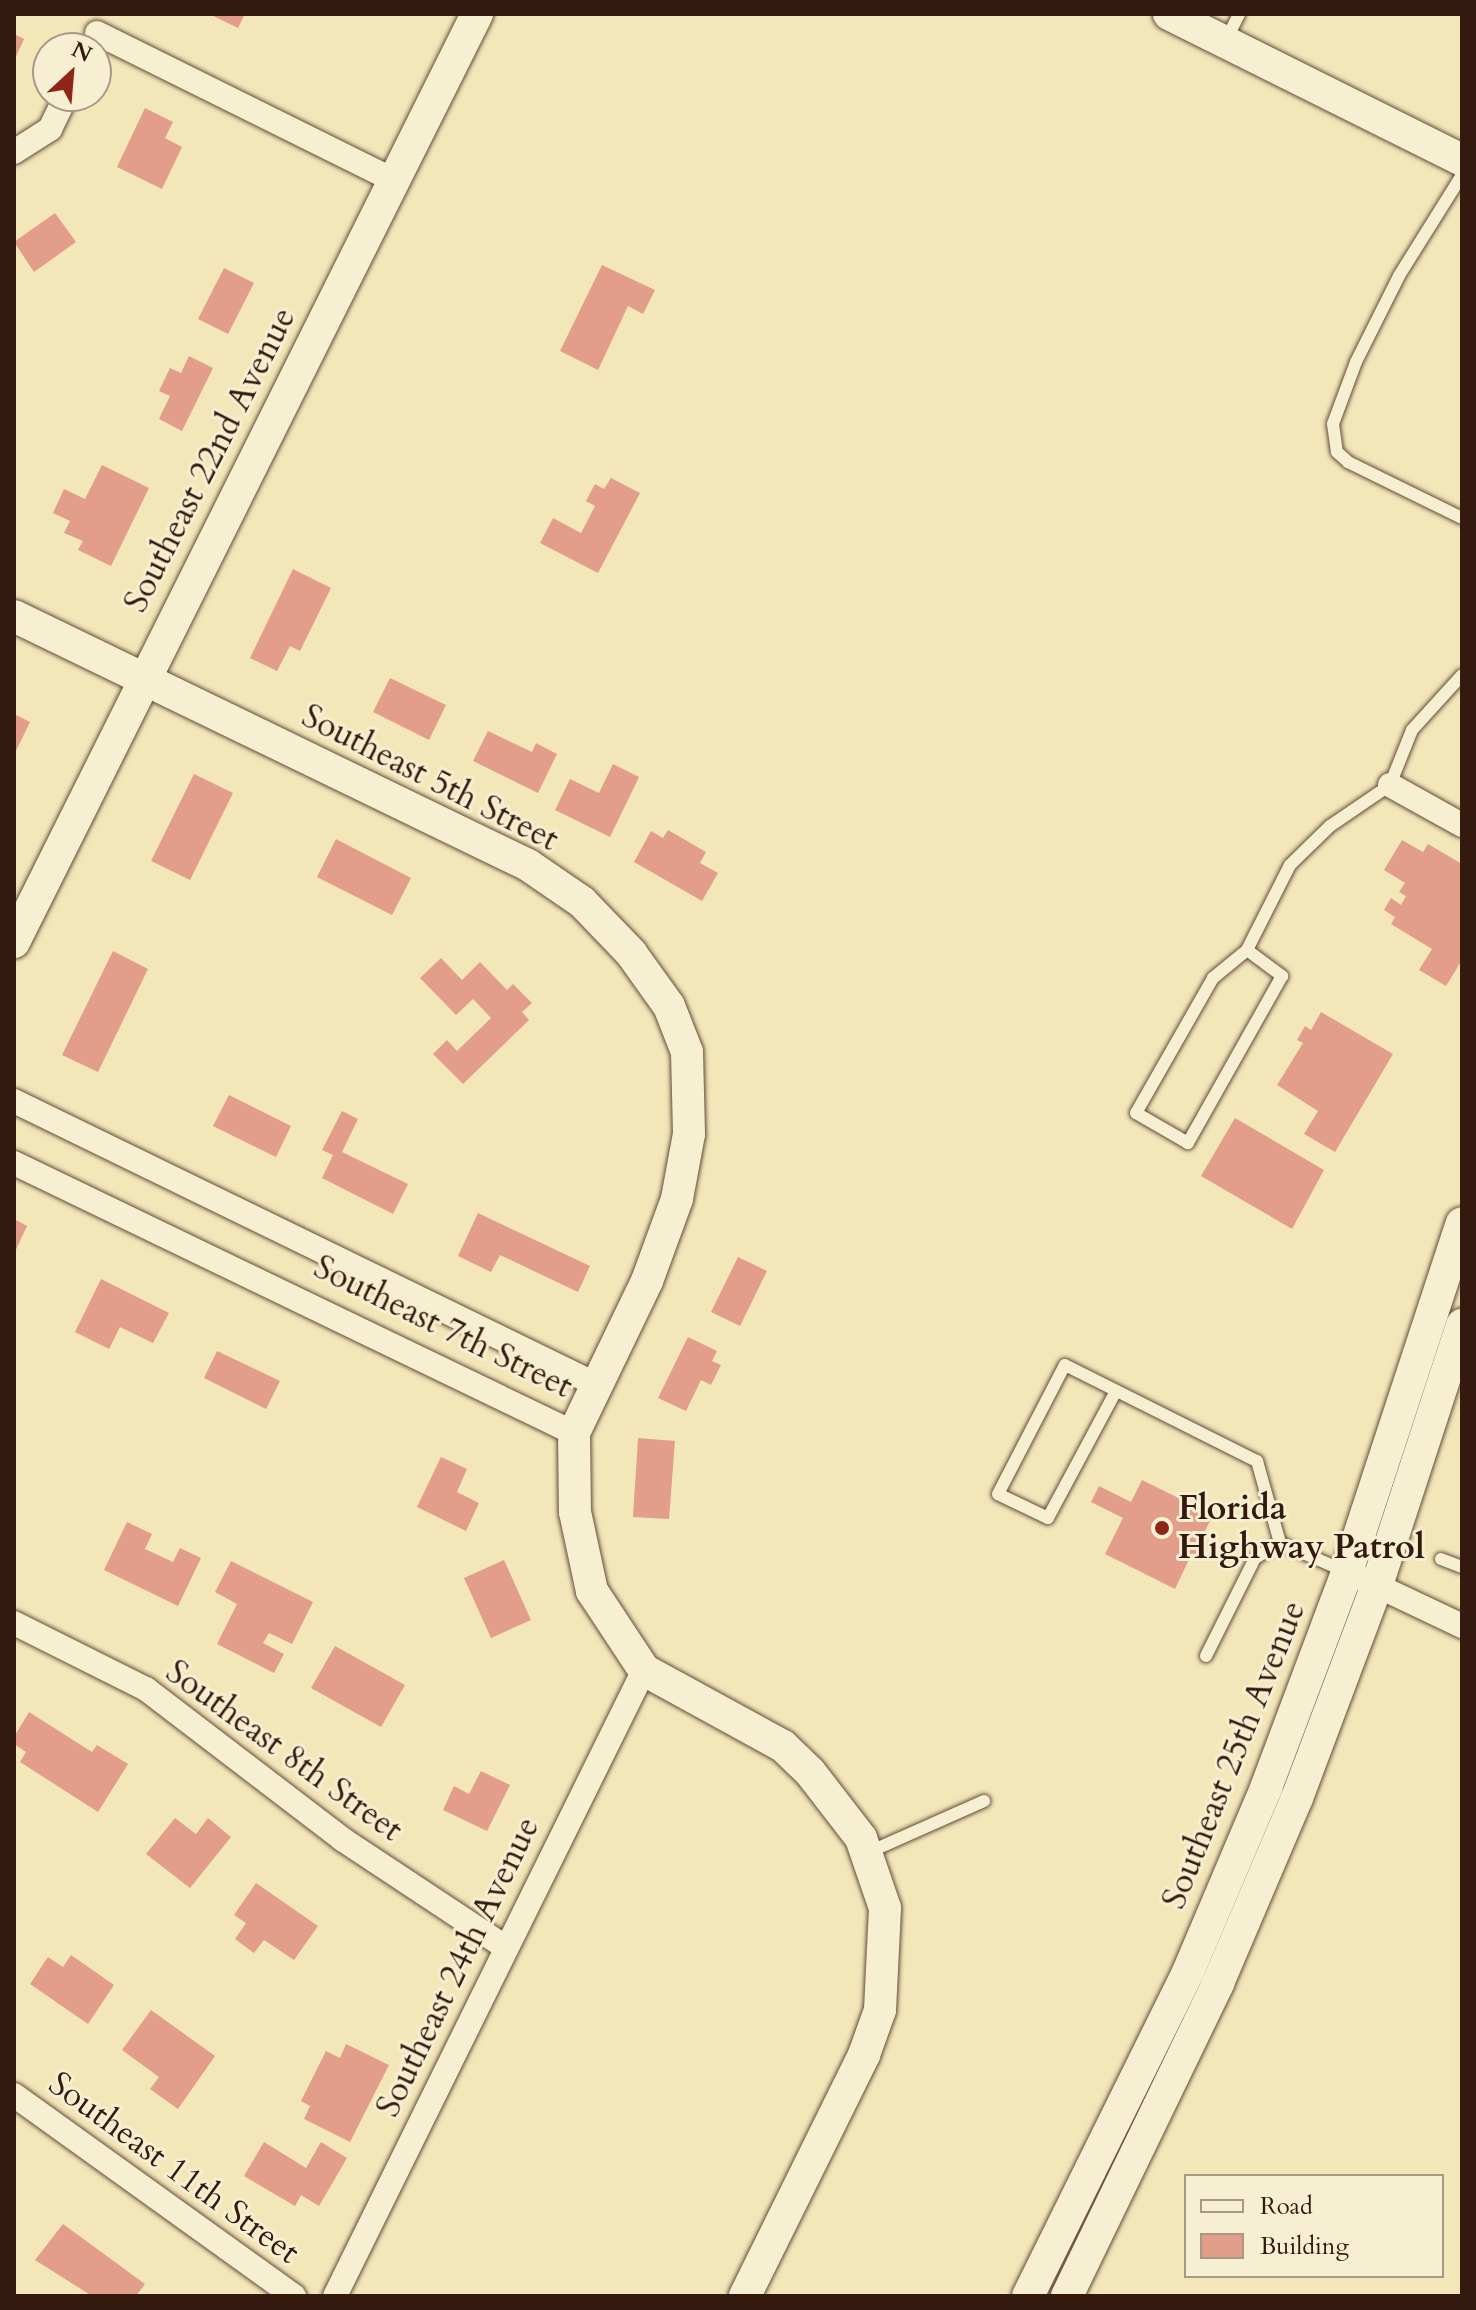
<!DOCTYPE html>
<style>
body{margin:0}
#map{position:relative;width:1476px;height:2310px;overflow:hidden;background:#f3e6b9;font-family:Cardo,serif}
div>[style]{position:absolute}
[style*='--x']{left:calc(var(--x)*1px);top:calc(var(--y)*1px);width:calc(var(--w)*1px);rotate:calc(var(--a)*1deg)}
.building>*{inset:0;background:#e29e8a}
.roads{filter:drop-shadow(0 0 2px #644c3a) drop-shadow(0 0 2px #644c3a)}
.lane>*{height:12px;margin:-6px;padding:0 6px;transform-origin:6px;border-radius:6px;background:#f7efd2}
.street>*{height:24px;margin:-12px;padding:0 12px;transform-origin:12px;border-radius:12px;background:#f7efd2}
.secondary>*{height:32px;margin:-16px;padding:0 16px;transform-origin:16px;border-radius:16px;background:#f7efd2}
.dots>*{width:22px;height:22px;translate:-50% -50%;box-sizing:border-box;border:4px solid #f7efd2;border-radius:50%}
span{translate:-50% -50%;white-space:nowrap;text-align:center;line-height:1.15;-webkit-text-stroke:6px #f7efd2;paint-order:stroke}
.street-label{font-size:34px;color:#34190f}
.poi-label{font-size:34px;color:#34190f;font-weight:700}
.left{translate:0 -50%;text-align:left}
.frame{position:absolute;inset:0;border:16px solid #34190f;pointer-events:none}
.legend{position:absolute;left:1184px;top:2174px;width:260px;height:104px;box-sizing:border-box;background:#f7efd2;border:2px solid #a99984;margin:0;padding:10px 14px;list-style:none;font-size:24px;color:#34190f}
.legend li{display:flex;align-items:center;gap:16px;height:40px}
.legend b{width:40px;border:2px solid #a99984}
.north{position:absolute;left:32px;top:32px;width:80px;height:80px;box-sizing:border-box;background:#f7efd2;border:2px solid #a99984;border-radius:50%;rotate:26deg;font-size:22px;font-weight:700;line-height:32px;text-align:center;color:#34190f}
.north::after{content:'';display:block;margin:auto;width:28px;height:36px;background:#8f2418;clip-path:polygon(50% 0,100% 100%,50% 72%,0 100%)}
</style>
<div id="map">
<div class="building">
<i style="clip-path:polygon(209px 14px,245px 14px,238px 28px)"></i>
<i style="clip-path:polygon(14px 34px,24px 39px,14px 61px)"></i>
<i style="clip-path:polygon(145px 108px,173px 122px,165px 138px,182px 147px,162px 189px,117px 167px)"></i>
<i style="clip-path:polygon(55px 213px,76px 242px,34px 272px,14px 242px)"></i>
<i style="clip-path:polygon(602px 265px,655px 290px,643px 314px,628px 306px,598px 370px,560px 351px)"></i>
<i style="clip-path:polygon(224px 268px,254px 283px,228px 334px,198px 319px)"></i>
<i style="clip-path:polygon(189px 356px,213px 368px,182px 431px,159px 419px,170px 396px,159px 391px,170px 368px,181px 373px)"></i>
<i style="clip-path:polygon(102px 465px,149px 488px,111px 566px,78px 550px,83px 541px,64px 533px,70px 521px,53px 513px,64px 489px,85px 499px)"></i>
<i style="clip-path:polygon(611px 478px,640px 493px,598px 573px,540px 543px,553px 518px,581px 533px,595px 506px,586px 501px,595px 484px,604px 489px)"></i>
<i style="clip-path:polygon(293px 569px,331px 588px,300px 651px,290px 646px,277px 671px,250px 658px)"></i>
<i style="clip-path:polygon(390px 678px,446px 705px,429px 740px,373px 712px)"></i>
<i style="clip-path:polygon(14px 714px,30px 722px,14px 755px)"></i>
<i style="clip-path:polygon(488px 731px,532px 752px,536px 743px,557px 754px,538px 793px,473px 761px)"></i>
<i style="clip-path:polygon(613px 764px,639px 777px,610px 837px,555px 810px,570px 779px,599px 793px)"></i>
<i style="clip-path:polygon(194px 774px,233px 793px,190px 880px,151px 861px)"></i>
<i style="clip-path:polygon(668px 830px,706px 852px,700px 863px,718px 873px,702px 901px,634px 862px,651px 831px,663px 838px)"></i>
<i style="clip-path:polygon(336px 839px,411px 878px,392px 915px,317px 877px)"></i>
<i style="clip-path:polygon(1402px 840px,1423px 852px,1428px 844px,1462px 864px,1462px 960px,1446px 986px,1419px 970px,1432px 949px,1391px 924px,1395px 917px,1384px 910px,1391px 898px,1401px 905px,1406px 896px,1399px 892px,1405px 883px,1384px 870px)"></i>
<i style="clip-path:polygon(113px 951px,148px 969px,98px 1072px,62px 1055px)"></i>
<i style="clip-path:polygon(441px 958px,462px 980px,480px 962px,507px 990px,513px 984px,532px 1003px,522px 1012px,529px 1020px,463px 1084px,433px 1054px,447px 1040px,457px 1051px,491px 1018px,473px 999px,456px 1015px,420px 978px)"></i>
<i style="clip-path:polygon(1321px 1012px,1393px 1054px,1335px 1152px,1304px 1134px,1318px 1111px,1277px 1085px,1303px 1043px,1297px 1040px,1305px 1026px,1311px 1030px)"></i>
<i style="clip-path:polygon(229px 1095px,291px 1126px,276px 1157px,213px 1126px)"></i>
<i style="clip-path:polygon(342px 1111px,358px 1119px,342px 1152px,408px 1184px,393px 1214px,322px 1178px,333px 1155px,322px 1150px)"></i>
<i style="clip-path:polygon(1235px 1118px,1324px 1170px,1292px 1229px,1201px 1176px)"></i>
<i style="clip-path:polygon(478px 1213px,590px 1266px,578px 1292px,500px 1255px,491px 1272px,458px 1256px)"></i>
<i style="clip-path:polygon(14px 1219px,27px 1226px,14px 1254px)"></i>
<i style="clip-path:polygon(738px 1257px,767px 1271px,740px 1326px,711px 1312px)"></i>
<i style="clip-path:polygon(101px 1279px,169px 1313px,153px 1343px,120px 1327px,109px 1349px,75px 1332px)"></i>
<i style="clip-path:polygon(688px 1337px,717px 1351px,712px 1361px,721px 1365px,711px 1385px,701px 1380px,686px 1411px,658px 1398px)"></i>
<i style="clip-path:polygon(217px 1351px,280px 1381px,266px 1409px,204px 1378px)"></i>
<i style="clip-path:polygon(638px 1438px,675px 1441px,669px 1519px,633px 1517px)"></i>
<i style="clip-path:polygon(441px 1457px,467px 1469px,457px 1492px,479px 1503px,466px 1531px,417px 1507px)"></i>
<i style="clip-path:polygon(1142px 1480px,1213px 1515px,1201px 1539px,1209px 1543px,1202px 1558px,1192px 1553px,1175px 1589px,1105px 1554px,1123px 1518px,1091px 1502px,1099px 1486px,1131px 1502px)"></i>
<i style="clip-path:polygon(127px 1522px,152px 1534px,145px 1549px,173px 1562px,180px 1548px,201px 1558px,178px 1606px,104px 1570px)"></i>
<i style="clip-path:polygon(504px 1560px,531px 1620px,491px 1638px,464px 1578px)"></i>
<i style="clip-path:polygon(231px 1561px,313px 1602px,292px 1644px,269px 1633px,263px 1643px,284px 1654px,274px 1673px,217px 1644px,237px 1604px,215px 1592px)"></i>
<i style="clip-path:polygon(335px 1646px,405px 1685px,381px 1727px,311px 1688px)"></i>
<i style="clip-path:polygon(29px 1712px,92px 1752px,97px 1745px,128px 1764px,98px 1812px,20px 1762px,26px 1752px,14px 1744px,14px 1737px)"></i>
<i style="clip-path:polygon(481px 1771px,510px 1785px,487px 1831px,443px 1810px,454px 1786px,469px 1794px)"></i>
<i style="clip-path:polygon(175px 1818px,196px 1834px,208px 1818px,231px 1837px,190px 1888px,146px 1854px)"></i>
<i style="clip-path:polygon(256px 1883px,318px 1926px,294px 1960px,264px 1940px,254px 1953px,235px 1939px,246px 1923px,234px 1915px)"></i>
<i style="clip-path:polygon(71px 1955px,114px 1985px,88px 2024px,30px 1984px,48px 1957px,63px 1967px)"></i>
<i style="clip-path:polygon(151px 2010px,215px 2056px,178px 2109px,150px 2089px,159px 2077px,122px 2050px)"></i>
<i style="clip-path:polygon(346px 2044px,389px 2065px,350px 2142px,304px 2119px,310px 2106px,301px 2101px,326px 2051px,340px 2058px)"></i>
<i style="clip-path:polygon(264px 2142px,306px 2168px,321px 2142px,347px 2158px,319px 2206px,301px 2195px,295px 2206px,244px 2176px)"></i>
<i style="clip-path:polygon(63px 2224px,145px 2284px,136px 2296px,92px 2296px,35px 2260px)"></i>
</div>
<div class="roads">
<div class="lane">
<i style="--x:1226;--y:40;--w:29;--a:-63"></i>
<i style="--x:1462;--y:175;--w:119;--a:122"></i>
<i style="--x:1399;--y:276;--w:96;--a:116.6"></i>
<i style="--x:1356;--y:362;--w:66;--a:110.4"></i>
<i style="--x:1333;--y:424;--w:28;--a:82"></i>
<i style="--x:1337;--y:452;--w:15;--a:42"></i>
<i style="--x:1348;--y:462;--w:127;--a:26.2"></i>
<i style="--x:1247;--y:950;--w:44;--a:36.6"></i>
<i style="--x:1282;--y:976;--w:192;--a:119.4"></i>
<i style="--x:1188;--y:1143;--w:60;--a:-150"></i>
<i style="--x:1136;--y:1113;--w:155;--a:-60.3"></i>
<i style="--x:1213;--y:978;--w:44;--a:-39.5"></i>
<i style="--x:1247;--y:950;--w:95;--a:-63.2"></i>
<i style="--x:1290;--y:865;--w:56;--a:-44.3"></i>
<i style="--x:1330;--y:826;--w:73;--a:-34.3"></i>
<i style="--x:1390;--y:785;--w:59;--a:-68.2"></i>
<i style="--x:1412;--y:730;--w:74;--a:-47.7"></i>
<i style="--x:1116;--y:1391;--w:144;--a:118.2"></i>
<i style="--x:1048;--y:1518;--w:55;--a:-154.4"></i>
<i style="--x:998;--y:1494;--w:145;--a:-62.6"></i>
<i style="--x:1065;--y:1365;--w:215;--a:26.6"></i>
<i style="--x:1257;--y:1461;--w:85;--a:74.3"></i>
<i style="--x:1280;--y:1543;--w:73;--a:23.4"></i>
<i style="--x:1441;--y:1559;--w:22;--a:21"></i>
<i style="--x:1206;--y:1656;--w:110;--a:-63.4"></i>
<i style="--x:1255;--y:1558;--w:29;--a:-31"></i>
<i style="--x:869;--y:1852;--w:126;--a:-23.9"></i>
</div>
<div class="street">
<i style="--x:97;--y:33;--w:330;--a:26.4"></i>
<i style="--x:14;--y:152;--w:43;--a:-32.6"></i>
<i style="--x:50;--y:129;--w:37;--a:-64"></i>
<i style="--x:1390;--y:785;--w:82;--a:29.1"></i>
<i style="--x:14;--y:1101;--w:648;--a:25.97"></i>
<i style="--x:14;--y:1163;--w:622;--a:25.74"></i>
<i style="--x:1363;--y:1579;--w:110;--a:25.4"></i>
<i style="--x:14;--y:1623;--w:148;--a:26.6"></i>
<i style="--x:146;--y:1689;--w:247;--a:37.4"></i>
<i style="--x:342;--y:1839;--w:196;--a:33.5"></i>
<i style="--x:14;--y:2095;--w:345;--a:35.7"></i>
<i style="--x:335;--y:2296;--w:698;--a:-63.73"></i>
</div>
<div class="secondary">
<i style="--x:1169;--y:14;--w:327;--a:26.5"></i>
<i style="--x:14;--y:616;--w:571;--a:25.85"></i>
<i style="--x:528;--y:865;--w:65;--a:34.4"></i>
<i style="--x:582;--y:902;--w:71;--a:46.1"></i>
<i style="--x:631;--y:953;--w:65;--a:54.4"></i>
<i style="--x:669;--y:1006;--w:49;--a:68.6"></i>
<i style="--x:687;--y:1052;--w:82;--a:88.6"></i>
<i style="--x:689;--y:1134;--w:66;--a:100.5"></i>
<i style="--x:677;--y:1199;--w:87;--a:110.1"></i>
<i style="--x:647;--y:1281;--w:169;--a:115.7"></i>
<i style="--x:574;--y:1433;--w:79;--a:89.3"></i>
<i style="--x:575;--y:1512;--w:81;--a:77.9"></i>
<i style="--x:592;--y:1591;--w:95;--a:56.6"></i>
<i style="--x:644;--y:1670;--w:158;--a:28.7"></i>
<i style="--x:783;--y:1746;--w:37;--a:44"></i>
<i style="--x:810;--y:1772;--w:83;--a:52.3"></i>
<i style="--x:861;--y:1838;--w:74;--a:71.1"></i>
<i style="--x:885;--y:1908;--w:102;--a:92.8"></i>
<i style="--x:880;--y:2010;--w:48;--a:109.6"></i>
<i style="--x:864;--y:2055;--w:269;--a:116.3"></i>
<i style="--x:14;--y:942;--w:1037;--a:-63.48"></i>
<i style="--x:1028;--y:2296;--w:361;--a:-63.7"></i>
<i style="--x:1188;--y:1972;--w:200;--a:-67"></i>
<i style="--x:1266;--y:1788;--w:231;--a:-69.4"></i>
<i style="--x:1347;--y:1572;--w:367;--a:-71.8"></i>
<i style="--x:1067;--y:2296;--w:348;--a:-64.2"></i>
<i style="--x:1218;--y:1983;--w:201;--a:-66.9"></i>
<i style="--x:1297;--y:1798;--w:228;--a:-69.4"></i>
<i style="--x:1377;--y:1585;--w:274;--a:-71.9"></i>
</div>
</div>
<div class="dots">
<i style="left:1162px;top:1528px;background:#8f2418"></i>
</div>
<div class="street-label">
<span style="left:210px;top:460px;rotate:-63deg">Southeast 22nd Avenue</span>
<span style="left:430px;top:778px;rotate:27deg">Southeast 5th Street</span>
<span style="left:443px;top:1327px;rotate:26deg">Southeast 7th Street</span>
<span style="left:284px;top:1751px;rotate:36deg">Southeast 8th Street</span>
<span style="left:1234px;top:1755px;rotate:-68deg">Southeast 25th Avenue</span>
<span style="left:458px;top:1967px;rotate:-64deg">Southeast 24th Avenue</span>
<span style="left:174px;top:2168px;rotate:36deg">Southeast 11th Street</span>
</div>
<div class="poi-label">
<span class="left" style="left:1178px;top:1528px">Florida<br>Highway Patrol</span>
</div>
<div class="frame"></div>
<ul class="legend">
<li><b style="height:10px;background:#f7efd2"></b>Road</li>
<li><b style="height:22px;background:#e29e8a"></b>Building</li>
</ul>
<div class="north">N</div>
</div>
